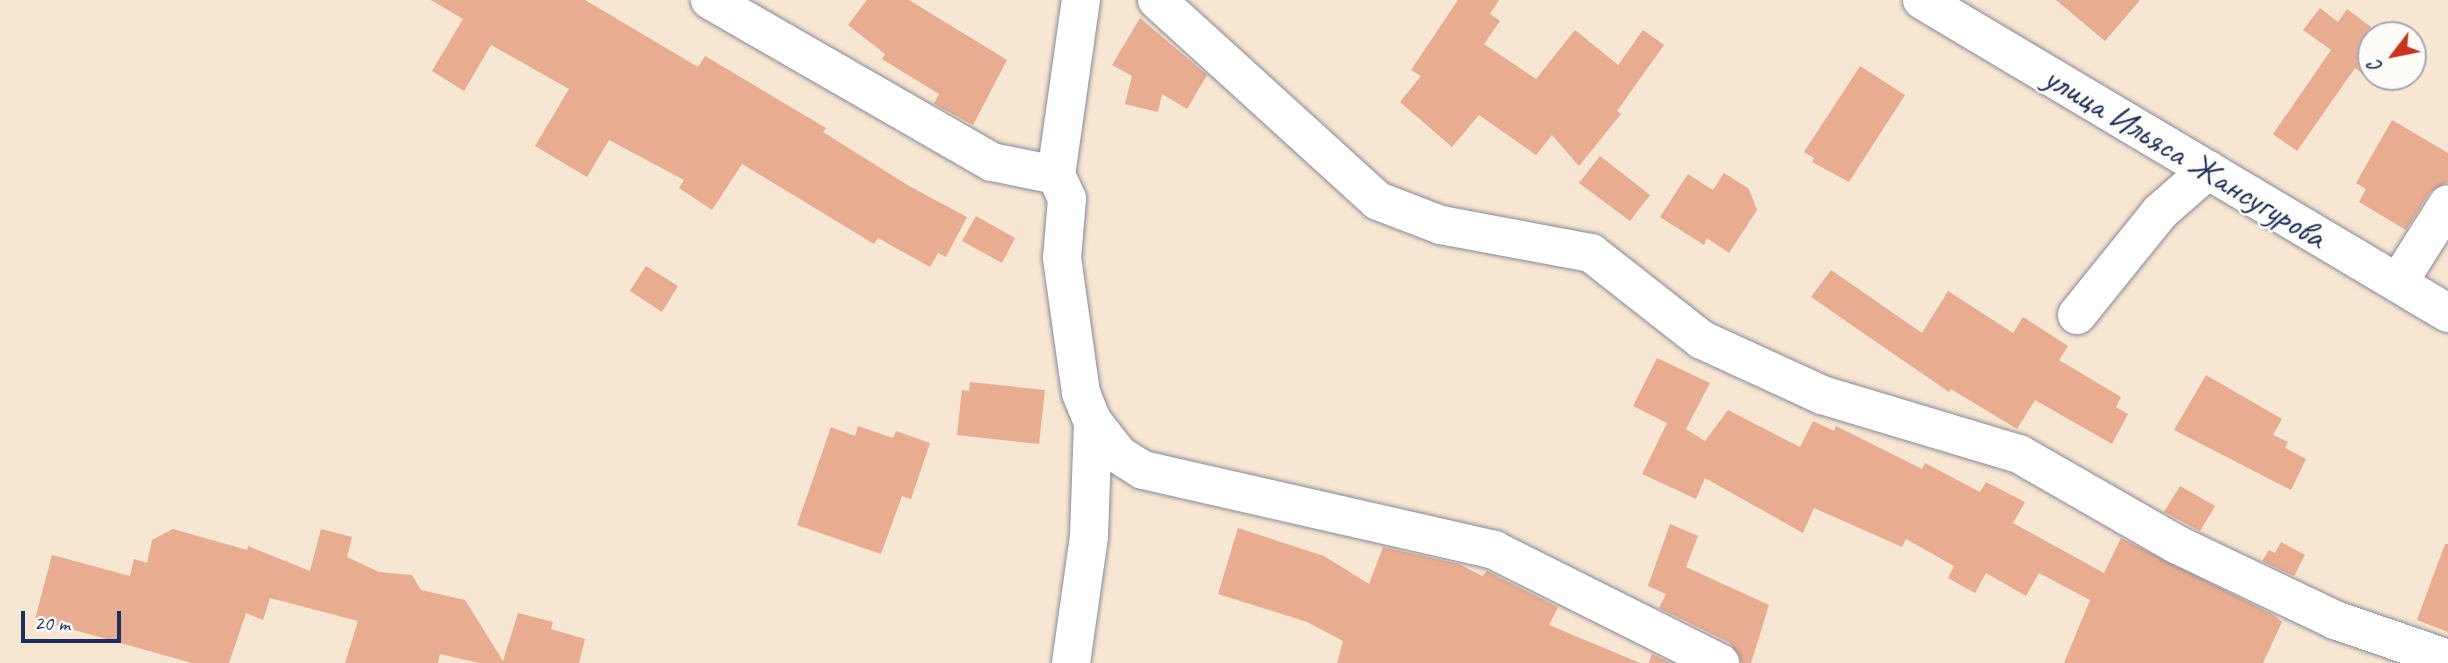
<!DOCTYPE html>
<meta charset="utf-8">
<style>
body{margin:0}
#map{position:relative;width:2448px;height:663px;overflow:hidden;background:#f7e6d1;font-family:Caveat,sans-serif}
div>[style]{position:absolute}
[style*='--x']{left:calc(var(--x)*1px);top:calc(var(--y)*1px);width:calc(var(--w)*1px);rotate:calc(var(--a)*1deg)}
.building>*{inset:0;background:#e8ac91}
.roads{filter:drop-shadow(0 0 2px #898a98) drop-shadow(0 0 2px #898a98)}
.minor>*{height:38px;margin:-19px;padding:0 19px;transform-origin:19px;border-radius:19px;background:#fff}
span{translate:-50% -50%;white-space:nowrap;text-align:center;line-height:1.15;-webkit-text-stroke:5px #fdfcf7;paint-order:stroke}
.street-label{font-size:35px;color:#1b2f5e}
.north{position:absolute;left:2357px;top:21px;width:70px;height:70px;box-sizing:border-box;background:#fdfcf7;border:2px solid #a3aaba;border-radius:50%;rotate:238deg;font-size:19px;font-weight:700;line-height:28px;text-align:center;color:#1b2f5e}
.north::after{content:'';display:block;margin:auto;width:24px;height:32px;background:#c8321e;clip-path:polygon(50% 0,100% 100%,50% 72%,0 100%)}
.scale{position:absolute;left:21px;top:611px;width:100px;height:32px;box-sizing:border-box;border:4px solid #1b2f5e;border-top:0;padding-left:9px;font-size:21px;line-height:24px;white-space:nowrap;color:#1b2f5e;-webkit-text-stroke:5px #fdfcf7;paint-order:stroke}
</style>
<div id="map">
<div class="building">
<i style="clip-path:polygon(431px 0,585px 0,698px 67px,705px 56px,826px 128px,823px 132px,909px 186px,967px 217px,946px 257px,938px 253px,930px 267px,878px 238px,874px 244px,742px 164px,712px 210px,679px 188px,684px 180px,609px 140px,587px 177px,535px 146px,569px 89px,491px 45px,464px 91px,432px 71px,463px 19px)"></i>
<i style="clip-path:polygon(867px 0,909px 0,1007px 60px,973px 125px,934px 104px,939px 94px,882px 59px,885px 54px,848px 25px)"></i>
<i style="clip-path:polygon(1458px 0,1499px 0,1490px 14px,1500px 21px,1484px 44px,1536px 79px,1575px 30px,1618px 65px,1643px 30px,1664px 45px,1617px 111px,1621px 114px,1579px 166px,1552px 135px,1536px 155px,1479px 115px,1452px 147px,1400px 102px,1421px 76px,1411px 70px)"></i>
<i style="clip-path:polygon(2056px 0,2140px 0,2105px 41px)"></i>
<i style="clip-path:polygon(2320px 8px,2338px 22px,2347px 9px,2371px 27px,2371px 80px,2355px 68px,2297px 151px,2273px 134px,2331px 50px,2303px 30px)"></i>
<i style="clip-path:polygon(1140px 18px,1207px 75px,1187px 109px,1162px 94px,1158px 112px,1125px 104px,1132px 76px,1112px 65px)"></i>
<i style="clip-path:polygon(1860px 66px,1905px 95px,1849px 182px,1812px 162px,1814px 158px,1804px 152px)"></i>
<i style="clip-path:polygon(2392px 120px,2448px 153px,2448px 182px,2430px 192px,2406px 230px,2359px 202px,2366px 189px,2356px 183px)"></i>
<i style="clip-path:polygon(1600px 156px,1650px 195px,1630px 221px,1579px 183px)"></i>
<i style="clip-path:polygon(1724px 173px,1749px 189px,1757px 210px,1729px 253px,1707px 238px,1704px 245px,1660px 217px,1688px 174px,1713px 190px)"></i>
<i style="clip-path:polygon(976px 216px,1015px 238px,1002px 263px,962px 241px)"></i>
<i style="clip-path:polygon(646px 266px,678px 286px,662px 312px,630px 291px)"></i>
<i style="clip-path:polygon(1831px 270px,1922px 333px,1948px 291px,2013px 333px,2023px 317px,2068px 346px,2059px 360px,2121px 397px,2116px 407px,2128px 414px,2112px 444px,2035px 400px,2017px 429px,1951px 389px,1949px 392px,1811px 297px)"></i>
<i style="clip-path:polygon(1657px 358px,1710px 383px,1686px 429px,1705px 441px,1728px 410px,1800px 447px,1813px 421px,1834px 431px,1836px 426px,1922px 469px,1925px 463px,1980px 492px,1986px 482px,2025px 502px,2013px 523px,2104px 573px,2121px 538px,2274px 615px,2282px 622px,2263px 663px,2064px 663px,2090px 600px,2039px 573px,2026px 596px,1986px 573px,1975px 593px,1948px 578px,1954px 566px,1906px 539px,1902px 547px,1814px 508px,1803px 533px,1705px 478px,1696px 499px,1642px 474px,1667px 423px,1633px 406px)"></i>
<i style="clip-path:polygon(2206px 375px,2282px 419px,2273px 435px,2288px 442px,2285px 448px,2306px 459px,2291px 490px,2174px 430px)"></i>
<i style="clip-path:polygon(970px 382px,1045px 390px,1039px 444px,957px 435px,962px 390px,969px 391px)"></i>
<i style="clip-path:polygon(858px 426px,893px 438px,896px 431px,930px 443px,911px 499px,902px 496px,881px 554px,797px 525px,831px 427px,855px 436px)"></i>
<i style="clip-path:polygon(2180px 486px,2215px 506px,2200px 531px,2164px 512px)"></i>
<i style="clip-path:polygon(1670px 524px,1698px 536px,1686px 567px,1769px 605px,1751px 663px,1742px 663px,1730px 643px,1659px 608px,1666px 594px,1648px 586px)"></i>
<i style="clip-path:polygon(1238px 528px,1324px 556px,1369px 584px,1383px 547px,1459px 564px,1482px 576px,1487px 571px,1558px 607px,1549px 625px,1640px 663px,1337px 663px,1343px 641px,1307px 622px,1218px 594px)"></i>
<i style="clip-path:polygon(173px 529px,247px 550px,248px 546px,310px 571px,321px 529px,352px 537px,347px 557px,379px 572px,412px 575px,421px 590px,465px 600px,503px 661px,518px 613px,553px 622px,551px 629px,585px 639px,579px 663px,479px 663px,440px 654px,438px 663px,345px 663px,358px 621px,270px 598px,263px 620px,246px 613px,229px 663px,192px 663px,35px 619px,52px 555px,130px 576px,134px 559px,147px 563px,152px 540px)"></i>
<i style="clip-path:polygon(2281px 542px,2305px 555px,2294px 576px,2262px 561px,2269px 550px,2275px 553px)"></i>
<i style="clip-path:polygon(2445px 544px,2448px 544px,2448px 632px,2417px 620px)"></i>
<i style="clip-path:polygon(1652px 654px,1671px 663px,1649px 663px)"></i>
</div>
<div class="roads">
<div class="minor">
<i style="--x:710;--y:0;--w:325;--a:29.9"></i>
<i style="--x:992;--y:162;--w:65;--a:11.5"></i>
<i style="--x:1157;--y:0;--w:299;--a:42.3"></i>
<i style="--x:1378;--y:201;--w:67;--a:20.9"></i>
<i style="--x:1441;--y:225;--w:153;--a:10.6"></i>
<i style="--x:1591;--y:253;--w:141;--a:38.1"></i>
<i style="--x:1702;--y:340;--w:132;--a:24.6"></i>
<i style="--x:1822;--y:395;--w:206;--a:16.7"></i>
<i style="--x:2019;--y:454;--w:183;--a:29.8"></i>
<i style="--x:2178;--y:545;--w:174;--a:25.5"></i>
<i style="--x:2335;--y:620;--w:120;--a:19"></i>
<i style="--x:1922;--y:0;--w:612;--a:30.76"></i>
<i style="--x:1056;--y:175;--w:26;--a:65"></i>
<i style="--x:1067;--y:199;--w:59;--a:94.8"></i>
<i style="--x:1062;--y:258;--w:136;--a:82"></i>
<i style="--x:1081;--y:393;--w:31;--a:68"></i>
<i style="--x:1093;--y:422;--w:42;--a:51.8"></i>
<i style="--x:1119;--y:455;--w:28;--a:32"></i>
<i style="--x:1143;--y:470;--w:360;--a:12.8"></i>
<i style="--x:1494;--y:550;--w:253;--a:26.6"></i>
<i style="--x:1056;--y:175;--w:177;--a:-81.9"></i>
<i style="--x:2398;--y:283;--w:93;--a:-57.7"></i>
<i style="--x:2077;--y:315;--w:132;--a:-51.1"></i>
<i style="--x:2160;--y:212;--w:64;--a:-41.2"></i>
<i style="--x:1071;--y:663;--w:128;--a:-81.9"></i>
<i style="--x:1089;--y:536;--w:114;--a:-88"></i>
</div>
</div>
<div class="street-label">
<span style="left:2185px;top:157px;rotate:31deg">улица Ильяса Жансугурова</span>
</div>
<div class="north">С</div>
<div class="scale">20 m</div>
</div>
